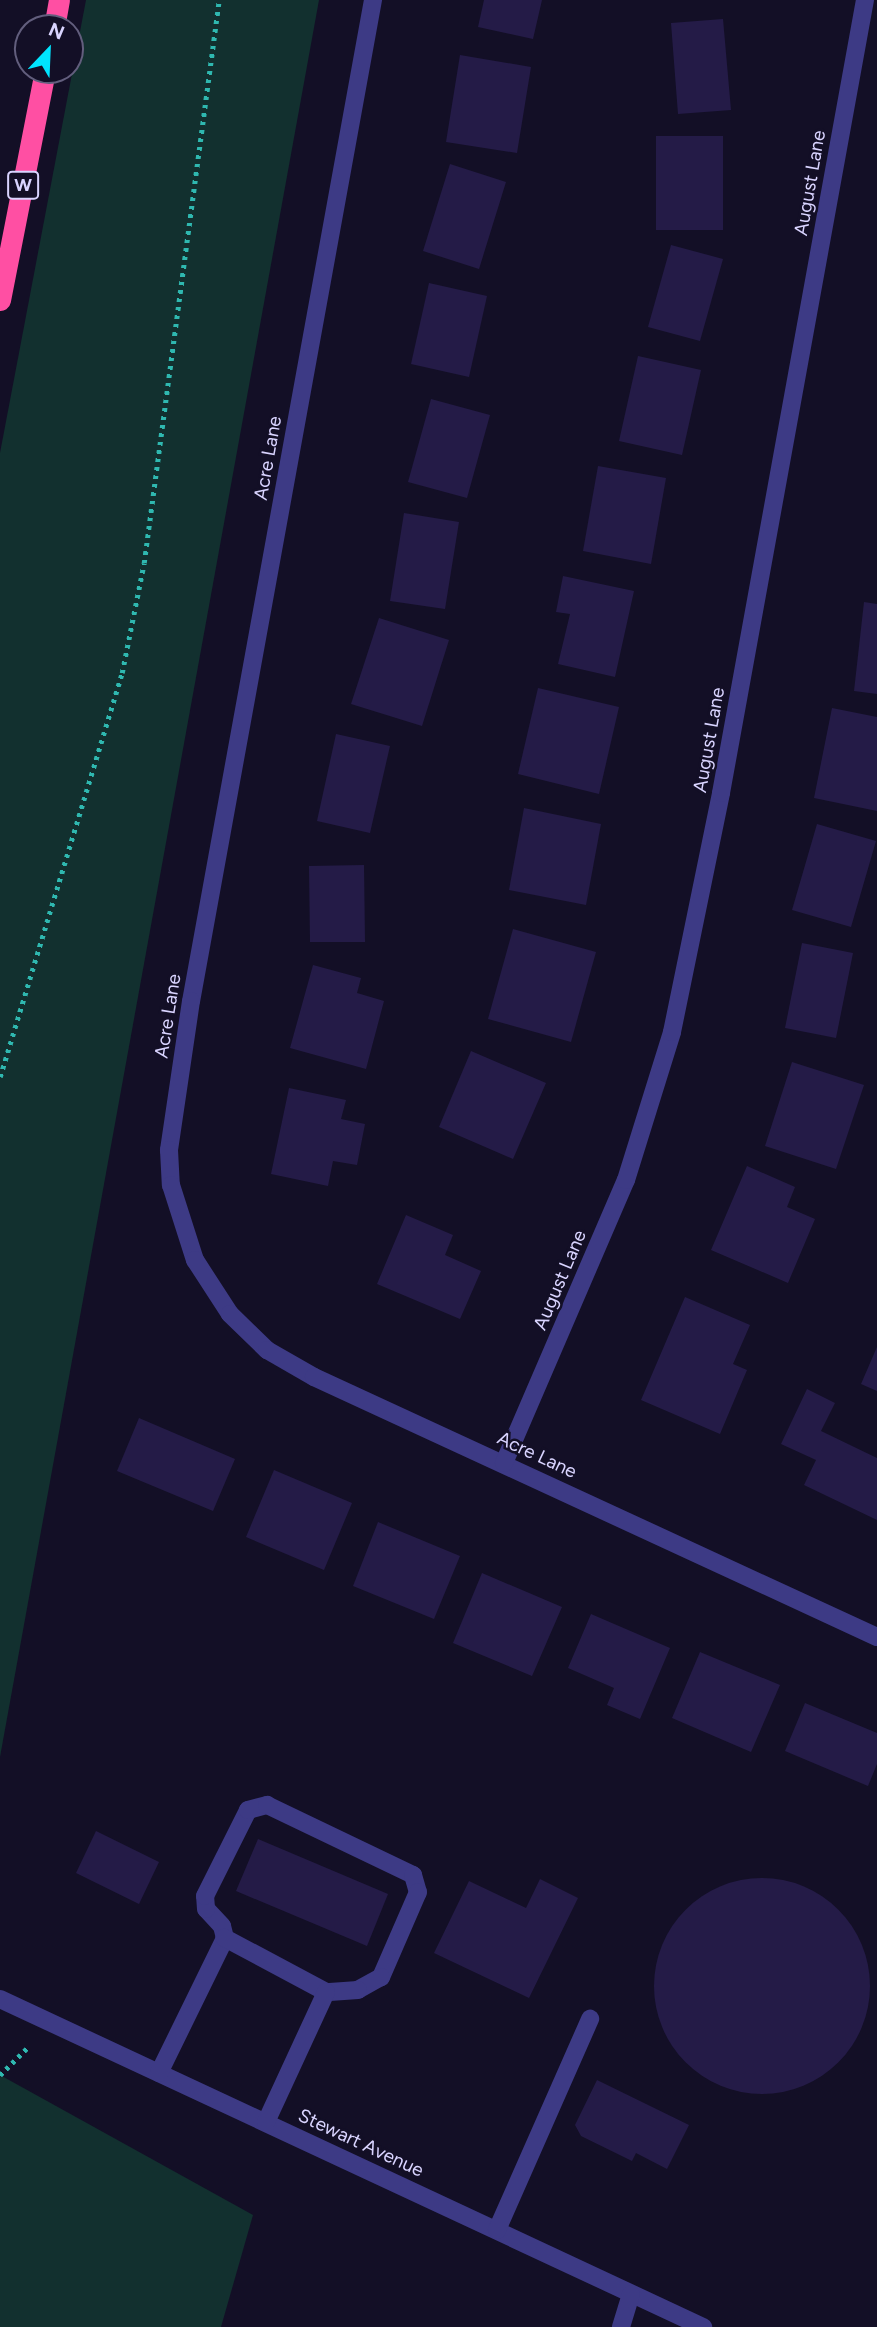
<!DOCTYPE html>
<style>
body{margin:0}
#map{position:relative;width:877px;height:2327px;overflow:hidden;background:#130f26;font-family:Figtree,sans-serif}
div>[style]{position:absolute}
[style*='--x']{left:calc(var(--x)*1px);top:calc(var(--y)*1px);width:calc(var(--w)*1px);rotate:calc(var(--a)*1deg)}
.green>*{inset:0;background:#12302f}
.building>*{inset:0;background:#241b47}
.round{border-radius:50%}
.path>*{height:4.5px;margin-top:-2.25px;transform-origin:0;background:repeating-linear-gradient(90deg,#2fb8b0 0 3.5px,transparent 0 8.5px)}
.minor>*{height:18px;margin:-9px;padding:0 9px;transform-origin:9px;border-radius:9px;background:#3d3a85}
.highway>*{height:21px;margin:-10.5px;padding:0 10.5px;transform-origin:10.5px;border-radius:10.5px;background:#ff4fa3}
span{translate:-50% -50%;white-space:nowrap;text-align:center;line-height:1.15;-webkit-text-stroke:5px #130f26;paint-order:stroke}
.shield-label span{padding:2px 5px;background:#130f26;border:2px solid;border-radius:5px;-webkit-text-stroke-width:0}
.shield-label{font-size:18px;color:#d9d4ff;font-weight:700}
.street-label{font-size:19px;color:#d9d4ff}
.north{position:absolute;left:14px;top:14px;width:70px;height:70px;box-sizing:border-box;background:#130f26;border:2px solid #625e7d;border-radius:50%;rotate:23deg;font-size:19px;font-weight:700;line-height:28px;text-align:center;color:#d9d4ff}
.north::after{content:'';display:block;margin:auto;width:24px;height:32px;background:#00e5ff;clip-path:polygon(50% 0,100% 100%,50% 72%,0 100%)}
</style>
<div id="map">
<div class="green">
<i style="clip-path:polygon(86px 0,319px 0,0 1757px,0 453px)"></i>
<i style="clip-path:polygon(0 2075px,253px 2215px,221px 2327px,0 2327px)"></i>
</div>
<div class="building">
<i style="clip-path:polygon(484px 0,542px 0,533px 39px,478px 27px)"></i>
<i style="clip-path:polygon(723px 19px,731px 110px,678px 114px,671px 23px)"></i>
<i style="clip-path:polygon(460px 55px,531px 67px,517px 153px,446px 142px)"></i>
<i style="clip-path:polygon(656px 136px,723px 136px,723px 230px,656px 230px)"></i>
<i style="clip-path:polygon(450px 164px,506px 182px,479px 269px,423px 251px)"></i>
<i style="clip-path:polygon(671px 245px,723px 259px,700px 341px,648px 327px)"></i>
<i style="clip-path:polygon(429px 283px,487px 296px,469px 377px,411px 364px)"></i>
<i style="clip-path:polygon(638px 356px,701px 370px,682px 455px,619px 441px)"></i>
<i style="clip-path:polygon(431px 399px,490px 415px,467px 498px,408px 482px)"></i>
<i style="clip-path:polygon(598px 466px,666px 478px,651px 564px,583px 551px)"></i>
<i style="clip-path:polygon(404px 513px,459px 522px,445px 609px,390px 601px)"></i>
<i style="clip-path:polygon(563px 576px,634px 591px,615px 677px,558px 664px,570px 614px,556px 612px)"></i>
<i style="clip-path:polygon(864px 602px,877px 604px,877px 694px,854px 691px)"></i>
<i style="clip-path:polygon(379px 618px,449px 640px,422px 726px,351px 704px)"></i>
<i style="clip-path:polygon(538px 688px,619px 707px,599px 794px,518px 774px)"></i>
<i style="clip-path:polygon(832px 708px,877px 717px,877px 811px,814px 798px)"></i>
<i style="clip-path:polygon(336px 734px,390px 746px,370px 833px,317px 821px)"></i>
<i style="clip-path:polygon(524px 808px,601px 824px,586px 905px,509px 890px)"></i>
<i style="clip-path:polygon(817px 824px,876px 841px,851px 927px,792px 910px)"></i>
<i style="clip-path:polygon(364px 865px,365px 942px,310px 942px,309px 866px)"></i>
<i style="clip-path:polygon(513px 929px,596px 952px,571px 1042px,488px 1019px)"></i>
<i style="clip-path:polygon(802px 943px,853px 953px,836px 1038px,785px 1028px)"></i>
<i style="clip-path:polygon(313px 965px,361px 978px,357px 993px,384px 1001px,366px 1069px,290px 1048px)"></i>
<i style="clip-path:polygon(471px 1051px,546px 1083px,513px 1159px,439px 1127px)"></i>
<i style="clip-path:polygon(792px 1062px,864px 1085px,836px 1169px,765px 1146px)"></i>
<i style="clip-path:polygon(289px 1088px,346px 1100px,341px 1119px,365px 1124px,357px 1165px,333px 1161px,328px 1186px,271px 1174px)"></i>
<i style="clip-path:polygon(747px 1166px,795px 1187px,787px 1207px,815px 1219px,788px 1283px,711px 1250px)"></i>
<i style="clip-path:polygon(406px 1215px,453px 1235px,445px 1255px,481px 1271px,460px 1319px,377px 1284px)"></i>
<i style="clip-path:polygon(685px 1297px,750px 1325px,733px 1364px,747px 1370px,720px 1434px,641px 1400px)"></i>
<i style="clip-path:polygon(877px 1347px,877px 1391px,861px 1384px)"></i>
<i style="clip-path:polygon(807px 1389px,835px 1403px,821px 1431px,877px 1458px,877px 1520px,804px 1485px,816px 1460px,781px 1444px)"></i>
<i style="clip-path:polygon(139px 1418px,235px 1459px,213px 1511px,117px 1471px)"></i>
<i style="clip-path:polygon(274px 1470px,352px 1503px,324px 1570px,246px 1537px)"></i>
<i style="clip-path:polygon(378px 1522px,460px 1556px,434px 1619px,353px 1586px)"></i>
<i style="clip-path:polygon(482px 1573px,562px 1607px,532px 1676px,453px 1643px)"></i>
<i style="clip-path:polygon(591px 1614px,670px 1648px,640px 1719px,607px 1705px,614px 1688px,568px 1668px)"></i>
<i style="clip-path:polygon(700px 1652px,780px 1685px,751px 1752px,672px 1718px)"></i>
<i style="clip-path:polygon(805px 1703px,877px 1733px,877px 1764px,868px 1786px,785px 1751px)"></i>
<i style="clip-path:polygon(96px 1831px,159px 1862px,139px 1904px,76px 1873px)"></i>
<i style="clip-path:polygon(258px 1839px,388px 1894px,367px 1946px,236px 1891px)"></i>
<i class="round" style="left:654px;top:1878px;width:216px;height:216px"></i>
<i style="clip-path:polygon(540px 1879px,578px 1898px,529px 1998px,434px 1953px,469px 1881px,526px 1908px)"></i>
<i style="clip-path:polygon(597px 2080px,689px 2125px,667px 2169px,636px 2153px,632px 2161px,581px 2136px,575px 2125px)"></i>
</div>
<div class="path">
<i style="--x:0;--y:1077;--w:422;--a:-73.2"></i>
<i style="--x:122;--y:673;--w:112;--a:-78.7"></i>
<i style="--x:144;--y:563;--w:568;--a:-82.41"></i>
<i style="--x:0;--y:2075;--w:41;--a:-45"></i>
</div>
<div class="minor">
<i style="--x:373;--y:0;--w:1017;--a:100.3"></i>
<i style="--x:191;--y:1001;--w:151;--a:98.4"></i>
<i style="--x:169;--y:1150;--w:35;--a:87"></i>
<i style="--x:171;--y:1185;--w:79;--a:72.3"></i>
<i style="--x:195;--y:1260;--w:64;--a:57.1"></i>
<i style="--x:230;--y:1314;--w:52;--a:44.2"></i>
<i style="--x:267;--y:1350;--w:54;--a:29.9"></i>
<i style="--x:314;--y:1377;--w:620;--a:24.79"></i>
<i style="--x:504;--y:1463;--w:308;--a:-66.7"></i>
<i style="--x:626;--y:1180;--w:155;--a:-72.7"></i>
<i style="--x:672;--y:1032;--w:244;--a:-78.4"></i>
<i style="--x:721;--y:793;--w:806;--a:-79.71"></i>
<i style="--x:0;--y:1999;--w:776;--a:25.01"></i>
<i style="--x:159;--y:2073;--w:150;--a:-63.9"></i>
<i style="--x:225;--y:1938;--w:12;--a:-104"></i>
<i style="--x:222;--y:1926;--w:23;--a:-133"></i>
<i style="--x:206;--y:1909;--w:13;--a:-94"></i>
<i style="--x:205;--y:1896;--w:96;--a:-63.4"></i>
<i style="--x:248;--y:1810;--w:20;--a:-15"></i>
<i style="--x:267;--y:1805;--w:162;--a:25.6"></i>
<i style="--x:413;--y:1875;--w:18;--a:74"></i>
<i style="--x:418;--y:1892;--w:93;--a:113.5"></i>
<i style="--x:381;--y:1977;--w:26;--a:151"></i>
<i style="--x:358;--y:1990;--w:32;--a:176"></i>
<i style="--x:326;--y:1992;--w:115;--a:-151.9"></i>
<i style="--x:266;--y:2122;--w:143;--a:-65.2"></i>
<i style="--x:497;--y:2230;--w:231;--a:-66.2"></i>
<i style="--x:621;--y:2327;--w:34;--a:-73"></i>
</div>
<div class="highway">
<i style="--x:54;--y:28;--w:28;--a:-80"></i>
<i style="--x:0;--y:300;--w:234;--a:-78.9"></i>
</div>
<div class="shield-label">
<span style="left:23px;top:185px">W</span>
</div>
<div class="street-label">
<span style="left:810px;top:183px;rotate:-80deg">August Lane</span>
<span style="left:268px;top:458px;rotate:-80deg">Acre Lane</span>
<span style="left:709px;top:740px;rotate:-80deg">August Lane</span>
<span style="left:168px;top:1016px;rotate:-81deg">Acre Lane</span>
<span style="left:560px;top:1280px;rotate:-67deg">August Lane</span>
<span style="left:537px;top:1455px;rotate:25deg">Acre Lane</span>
<span style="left:361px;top:2143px;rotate:25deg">Stewart Avenue</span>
</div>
<div class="north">N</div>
</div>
